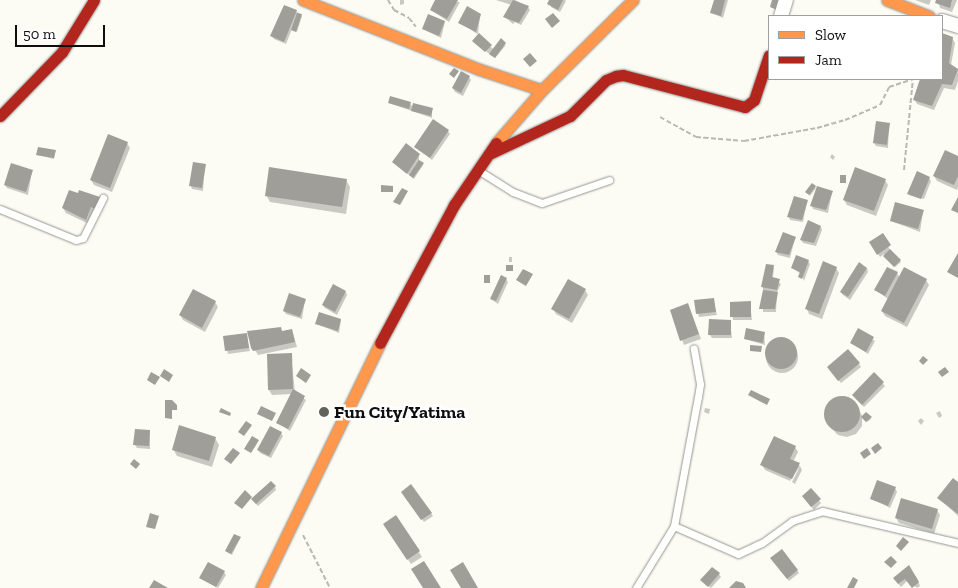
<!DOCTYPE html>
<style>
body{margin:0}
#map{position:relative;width:958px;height:588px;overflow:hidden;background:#fcfcf4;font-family:"Zilla Slab",serif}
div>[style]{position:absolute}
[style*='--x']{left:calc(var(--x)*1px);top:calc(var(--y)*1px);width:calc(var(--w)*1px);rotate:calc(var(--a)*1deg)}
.shadow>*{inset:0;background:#0003}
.round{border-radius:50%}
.building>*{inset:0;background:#9f9e99}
.path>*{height:2px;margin-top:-1px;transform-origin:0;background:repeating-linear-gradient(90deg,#b8b8b7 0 5px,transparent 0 7.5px)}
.roads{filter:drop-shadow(0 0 1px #959592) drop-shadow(0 0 1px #959592)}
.lane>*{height:7px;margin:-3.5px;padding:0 3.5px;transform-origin:3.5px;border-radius:3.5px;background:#fffffd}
.street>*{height:14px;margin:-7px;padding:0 7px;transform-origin:7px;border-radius:7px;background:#fffffd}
.slow>*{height:11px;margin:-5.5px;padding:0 5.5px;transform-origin:5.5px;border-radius:5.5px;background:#ff974d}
.jam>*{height:11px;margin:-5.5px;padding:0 5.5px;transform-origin:5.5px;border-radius:5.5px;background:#b3261e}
.dots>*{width:14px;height:14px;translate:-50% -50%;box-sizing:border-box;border:2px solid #fff;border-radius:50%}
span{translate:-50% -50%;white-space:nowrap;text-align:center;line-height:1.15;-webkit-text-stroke:5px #fff;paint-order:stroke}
.poi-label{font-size:18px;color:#0e0e0e;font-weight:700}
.left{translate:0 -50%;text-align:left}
.legend{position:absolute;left:768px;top:15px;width:175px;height:65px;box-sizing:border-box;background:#fff;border:1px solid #9f9f9f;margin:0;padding:6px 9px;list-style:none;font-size:15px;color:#0e0e0e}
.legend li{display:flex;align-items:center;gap:10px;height:25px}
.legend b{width:25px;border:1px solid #9f9f9f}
.scale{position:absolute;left:15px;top:25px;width:90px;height:22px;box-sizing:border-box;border:2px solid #0e0e0e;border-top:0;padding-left:6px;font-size:15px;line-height:18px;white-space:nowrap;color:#0e0e0e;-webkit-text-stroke:4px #fff;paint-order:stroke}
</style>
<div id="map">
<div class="shadow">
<i style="clip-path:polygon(400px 0,404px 0,404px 4px,400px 5px)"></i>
<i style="clip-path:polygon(437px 0,460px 2px,449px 22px,431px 10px)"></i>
<i style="clip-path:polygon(496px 0,515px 0,528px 7px,530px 10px,521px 25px,515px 22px,513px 24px,505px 17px,512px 5px)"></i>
<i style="clip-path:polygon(551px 0,565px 0,566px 1px,560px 12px,551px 7px)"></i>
<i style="clip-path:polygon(715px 0,728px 0,723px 18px,712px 13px)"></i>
<i style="clip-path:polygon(915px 0,931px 0,929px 5px)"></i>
<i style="clip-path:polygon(938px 0,957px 0,952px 12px,940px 8px)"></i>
<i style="clip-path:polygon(296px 11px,302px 16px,297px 32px,292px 29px,286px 44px,274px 39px,272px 36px)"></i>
<i style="clip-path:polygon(480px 15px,478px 34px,493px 49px,506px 45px,495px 58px,476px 44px,474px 41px,479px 35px,460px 23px)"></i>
<i style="clip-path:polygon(445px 22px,441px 38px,423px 29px)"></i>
<i style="clip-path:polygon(942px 35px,952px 38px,955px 43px,951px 65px,958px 69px,958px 81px,955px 90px,944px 88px,934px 110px,917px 104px,914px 99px,921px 79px,942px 79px)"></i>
<i style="clip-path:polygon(469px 77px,471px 80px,463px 96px,455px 92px,453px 88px)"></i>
<i style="clip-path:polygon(389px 103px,410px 103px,413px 108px,432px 109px,432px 118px)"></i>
<i style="clip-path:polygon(889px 124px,888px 148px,876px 146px,874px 143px)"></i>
<i style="clip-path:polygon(448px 131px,450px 134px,432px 160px,416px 147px)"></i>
<i style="clip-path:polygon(127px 143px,130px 148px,112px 192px,94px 185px,91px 180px)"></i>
<i style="clip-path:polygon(55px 151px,54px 159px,37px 155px)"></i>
<i style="clip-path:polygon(832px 154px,835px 157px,833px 160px,830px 157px)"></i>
<i style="clip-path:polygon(419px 155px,419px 161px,423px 165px,414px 179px,393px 162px)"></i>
<i style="clip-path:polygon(958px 157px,958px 187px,957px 190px,937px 181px,934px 176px)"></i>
<i style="clip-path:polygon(205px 165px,203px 191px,192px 189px,191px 186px)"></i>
<i style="clip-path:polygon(32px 171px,28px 195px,7px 188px,5px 185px)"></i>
<i style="clip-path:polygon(929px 178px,931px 181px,924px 199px,909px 195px)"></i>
<i style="clip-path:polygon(346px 180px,350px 187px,346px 214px,270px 202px,266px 195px)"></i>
<i style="clip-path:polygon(885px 180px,888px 185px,876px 216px,847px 205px,844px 200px)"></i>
<i style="clip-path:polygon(813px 185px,816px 188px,810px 196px,808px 193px)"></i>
<i style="clip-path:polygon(832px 192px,828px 213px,813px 209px,812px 206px)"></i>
<i style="clip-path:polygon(99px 198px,89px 224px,66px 213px,63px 208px)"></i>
<i style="clip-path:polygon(807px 201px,803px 222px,790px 220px,789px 217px)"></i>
<i style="clip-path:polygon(923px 211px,920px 232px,891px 221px)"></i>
<i style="clip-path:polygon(821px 227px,822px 230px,816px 246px,803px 243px,801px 240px)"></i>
<i style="clip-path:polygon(882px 235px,890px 250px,901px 262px,895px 267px,884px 254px,880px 257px,870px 242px)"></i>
<i style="clip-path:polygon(795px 238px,790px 258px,778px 255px,776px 252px)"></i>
<i style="clip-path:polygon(509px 257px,512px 257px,512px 262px,509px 262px)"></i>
<i style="clip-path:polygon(808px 261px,810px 264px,804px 281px,801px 274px,792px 268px)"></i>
<i style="clip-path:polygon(774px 266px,773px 279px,781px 284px,777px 292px,776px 312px,763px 312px,763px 287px)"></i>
<i style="clip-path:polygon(836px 268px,839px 273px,822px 319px,809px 314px,807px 309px)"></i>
<i style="clip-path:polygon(867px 268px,868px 272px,850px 300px,843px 295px,841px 292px)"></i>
<i style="clip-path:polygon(897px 273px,900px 278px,926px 280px,929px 285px,907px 327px,885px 316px,882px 311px,888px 299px,876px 290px)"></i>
<i style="clip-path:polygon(506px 279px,508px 282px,498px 304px,491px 299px)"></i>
<i style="clip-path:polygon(585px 290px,588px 295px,572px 323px,556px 314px,553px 309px)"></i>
<i style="clip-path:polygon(346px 292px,347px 295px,337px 315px,325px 308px,323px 305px)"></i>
<i style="clip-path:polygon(713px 299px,717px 315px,699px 317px,695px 301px)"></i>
<i style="clip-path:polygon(305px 300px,302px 319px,286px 314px,284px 311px)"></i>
<i style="clip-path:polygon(215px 302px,218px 307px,205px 332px,183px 320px,180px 315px)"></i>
<i style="clip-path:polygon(731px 303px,750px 303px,752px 320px,733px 320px)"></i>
<i style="clip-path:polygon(688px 305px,701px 339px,684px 345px,682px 340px)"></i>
<i style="clip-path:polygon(341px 320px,339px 333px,317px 324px)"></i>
<i style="clip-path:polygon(730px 322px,732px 338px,712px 338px,710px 335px)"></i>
<i style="clip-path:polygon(292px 330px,297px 347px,258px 355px,255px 350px,282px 332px)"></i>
<i style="clip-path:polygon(858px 330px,875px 341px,868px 354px,851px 343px)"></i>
<i style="clip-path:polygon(764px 333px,765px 345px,745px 339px)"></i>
<i style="clip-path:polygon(246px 334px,250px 351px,228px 354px,224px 337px)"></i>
<i class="round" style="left:766px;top:341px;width:32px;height:32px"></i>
<i style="clip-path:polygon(291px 355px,295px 392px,306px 400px,290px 431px,277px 422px,292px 394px,272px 395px,269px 390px)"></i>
<i style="clip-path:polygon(859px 364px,861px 367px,841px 383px,830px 370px)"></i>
<i style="clip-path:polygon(874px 374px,885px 386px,864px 407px,855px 398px)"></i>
<i style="clip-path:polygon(846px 398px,854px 402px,863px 417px,866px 413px,871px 419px,867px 422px,862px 417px,862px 426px,856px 434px,847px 437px,838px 435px,831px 428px,825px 413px,829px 404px,836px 399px)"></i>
<i style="clip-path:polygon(705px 408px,710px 409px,709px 414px,704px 412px)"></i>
<i style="clip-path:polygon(940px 411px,942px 416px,939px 418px,936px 413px)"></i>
<i style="clip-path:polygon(921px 418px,924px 421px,921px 425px,918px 421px)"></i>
<i style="clip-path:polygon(150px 431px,150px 449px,137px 448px,135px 445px)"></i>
<i style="clip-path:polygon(281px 433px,283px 436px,271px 458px,260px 453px,259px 450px)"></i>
<i style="clip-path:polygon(215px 438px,219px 445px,212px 467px,177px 456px,173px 449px)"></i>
<i style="clip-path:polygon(795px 447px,798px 452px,793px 462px,800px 466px,790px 481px,765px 470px,762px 465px)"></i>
<i style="clip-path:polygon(800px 466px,802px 470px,795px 484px,792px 482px)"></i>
<i style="clip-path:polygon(958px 483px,958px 516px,939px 498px)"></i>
<i style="clip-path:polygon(275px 487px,276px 490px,258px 506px,255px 503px)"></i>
<i style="clip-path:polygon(895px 488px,897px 492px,890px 508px,871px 498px)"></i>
<i style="clip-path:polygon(811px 490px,821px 503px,814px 510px,803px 497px)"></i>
<i style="clip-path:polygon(404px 496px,431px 513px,433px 516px,424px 522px)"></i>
<i style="clip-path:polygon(902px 499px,937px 510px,940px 515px,934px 534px,899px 523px,896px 518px)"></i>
<i style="clip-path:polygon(396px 517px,422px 557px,411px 564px,388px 529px)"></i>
<i style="clip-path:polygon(240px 538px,232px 555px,227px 552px)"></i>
<i style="clip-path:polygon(774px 561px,797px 570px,799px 573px,789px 581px)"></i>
<i style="clip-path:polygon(908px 567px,917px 578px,920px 586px,917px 588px,907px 581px,901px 587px,896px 581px)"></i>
<i style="clip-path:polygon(224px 572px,226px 575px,218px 588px,200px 578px)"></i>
<i style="clip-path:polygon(719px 574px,721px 577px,711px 588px,702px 580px)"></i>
</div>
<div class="building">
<i style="clip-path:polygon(435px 0,458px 0,447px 19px,430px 10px)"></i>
<i style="clip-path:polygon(513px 0,529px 6px,519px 23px,503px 17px)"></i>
<i style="clip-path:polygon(549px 0,563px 0,558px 10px,547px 4px)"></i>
<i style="clip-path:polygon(714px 0,725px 0,721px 16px,710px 13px)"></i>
<i style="clip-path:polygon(772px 0,781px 0,777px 10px,770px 7px)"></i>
<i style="clip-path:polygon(936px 0,952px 0,950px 8px,935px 3px)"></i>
<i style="clip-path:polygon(284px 5px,297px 10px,284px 42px,270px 36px)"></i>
<i style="clip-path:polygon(467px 6px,481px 14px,476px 32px,458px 23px)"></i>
<i style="clip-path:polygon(297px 13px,302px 14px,296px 32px,291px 30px)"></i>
<i style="clip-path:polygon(553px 13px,560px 21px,552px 28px,545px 19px)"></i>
<i style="clip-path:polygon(428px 14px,445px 21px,439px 36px,422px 29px)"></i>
<i style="clip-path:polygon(479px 33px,492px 45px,485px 52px,472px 41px)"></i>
<i style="clip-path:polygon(942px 33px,953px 37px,949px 63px,958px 69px,952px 85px,942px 84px,932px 106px,913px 100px,920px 79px,942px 79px)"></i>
<i style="clip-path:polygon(501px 38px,506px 43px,495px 58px,489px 54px)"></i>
<i style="clip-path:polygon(530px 53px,537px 61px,530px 67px,523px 59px)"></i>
<i style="clip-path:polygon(454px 68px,459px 71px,454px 78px,449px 74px)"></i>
<i style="clip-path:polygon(461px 71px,470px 76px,461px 93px,452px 88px)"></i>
<i style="clip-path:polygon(390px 96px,411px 102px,409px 109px,388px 103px)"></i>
<i style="clip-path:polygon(413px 103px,433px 108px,431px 116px,411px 111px)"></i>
<i style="clip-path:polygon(433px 119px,449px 130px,430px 158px,414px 147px)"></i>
<i style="clip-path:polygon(876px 121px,890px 123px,887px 145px,873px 143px)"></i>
<i style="clip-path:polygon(108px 134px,128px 142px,110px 188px,90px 180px)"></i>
<i style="clip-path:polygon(406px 143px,420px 154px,407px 174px,392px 162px)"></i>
<i style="clip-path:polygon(38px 147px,56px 150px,54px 158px,36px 155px)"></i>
<i style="clip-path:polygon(945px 150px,958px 156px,958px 176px,954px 185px,933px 176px)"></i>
<i style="clip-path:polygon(419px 160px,424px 163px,413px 178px,409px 175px)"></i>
<i style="clip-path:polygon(193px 162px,206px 164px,202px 188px,189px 186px)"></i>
<i style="clip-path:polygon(11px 163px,33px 170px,26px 192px,4px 185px)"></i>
<i style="clip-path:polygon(269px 167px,347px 179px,342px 207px,265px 196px)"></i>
<i style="clip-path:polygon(855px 167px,886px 179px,874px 211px,843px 200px)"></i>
<i style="clip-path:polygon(917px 171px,930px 177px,921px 199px,907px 194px)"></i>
<i style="clip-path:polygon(840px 175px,846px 175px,846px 183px,840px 183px)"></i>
<i style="clip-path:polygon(812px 183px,816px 186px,809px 195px,805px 192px)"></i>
<i style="clip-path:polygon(381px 185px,393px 186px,393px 192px,381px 192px)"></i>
<i style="clip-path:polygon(817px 186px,833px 191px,826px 210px,810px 206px)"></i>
<i style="clip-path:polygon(402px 188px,408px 191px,400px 205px,393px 202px)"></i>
<i style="clip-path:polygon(69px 190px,78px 193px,79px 190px,100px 197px,95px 209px,91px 207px,86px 220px,62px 208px)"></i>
<i style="clip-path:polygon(794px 196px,808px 200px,802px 220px,787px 217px)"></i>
<i style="clip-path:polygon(958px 197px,958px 213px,951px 210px)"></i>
<i style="clip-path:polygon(895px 202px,924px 210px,918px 229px,890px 221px)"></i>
<i style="clip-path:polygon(808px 220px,821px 226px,814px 243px,800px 240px)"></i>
<i style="clip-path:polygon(783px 232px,796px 237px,789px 255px,775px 252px)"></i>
<i style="clip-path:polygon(883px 233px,891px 245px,877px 255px,869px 242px)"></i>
<i style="clip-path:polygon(890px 249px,901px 260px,894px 267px,883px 256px)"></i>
<i style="clip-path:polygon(958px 253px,958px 278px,947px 272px)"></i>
<i style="clip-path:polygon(796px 255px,809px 260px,802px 279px,798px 277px,800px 272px,791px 268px)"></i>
<i style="clip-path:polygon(823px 261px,837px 267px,819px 314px,805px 309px)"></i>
<i style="clip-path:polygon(859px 262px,867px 268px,848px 297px,840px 292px)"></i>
<i style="clip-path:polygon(766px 264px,774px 265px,772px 277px,780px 279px,777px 290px,761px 287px)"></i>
<i style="clip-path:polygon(506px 265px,513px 265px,513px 271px,506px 271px)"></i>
<i style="clip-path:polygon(887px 267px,898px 272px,885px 296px,874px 290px)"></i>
<i style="clip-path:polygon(904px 267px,927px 279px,904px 323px,881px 311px)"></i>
<i style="clip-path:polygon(523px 269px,533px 274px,526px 286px,516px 280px)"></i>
<i style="clip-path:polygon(484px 275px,490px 275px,490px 283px,484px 283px)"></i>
<i style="clip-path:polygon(501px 275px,507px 278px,496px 301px,490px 299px)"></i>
<i style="clip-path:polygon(568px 279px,586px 289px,569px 319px,551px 309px)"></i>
<i style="clip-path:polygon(333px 284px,346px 291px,335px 312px,322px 305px)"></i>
<i style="clip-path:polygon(193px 289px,216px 301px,202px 328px,179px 315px)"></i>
<i style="clip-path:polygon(763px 290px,778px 292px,775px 309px,759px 309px)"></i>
<i style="clip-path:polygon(289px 293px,306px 299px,300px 317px,283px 311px)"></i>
<i style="clip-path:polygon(714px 298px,716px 312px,696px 314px,694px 300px)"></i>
<i style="clip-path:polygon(751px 301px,751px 317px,730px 317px,730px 302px)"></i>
<i style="clip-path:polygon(688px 303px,699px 334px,680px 341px,670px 310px)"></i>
<i style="clip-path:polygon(319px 312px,341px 319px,338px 331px,315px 324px)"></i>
<i style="clip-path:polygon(709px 319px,731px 320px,731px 335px,708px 335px)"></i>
<i style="clip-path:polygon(281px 327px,282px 331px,292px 329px,295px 342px,253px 351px,251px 348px,247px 331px)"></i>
<i style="clip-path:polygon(746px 328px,765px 332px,763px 343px,744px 339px)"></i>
<i style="clip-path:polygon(858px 328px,874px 337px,866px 352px,850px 343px)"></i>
<i style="clip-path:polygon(247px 333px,249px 348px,225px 351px,223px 336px)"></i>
<i class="round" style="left:765px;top:337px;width:32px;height:32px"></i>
<i style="clip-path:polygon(750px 345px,762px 346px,761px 352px,750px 351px)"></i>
<i style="clip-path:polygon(848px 349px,860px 363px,838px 381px,827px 367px)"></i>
<i style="clip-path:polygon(292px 353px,293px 389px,268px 390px,267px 354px)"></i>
<i style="clip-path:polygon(923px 356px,928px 360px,923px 365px,919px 361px)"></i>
<i style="clip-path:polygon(945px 367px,949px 372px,942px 377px,938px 372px)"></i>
<i style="clip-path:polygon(301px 368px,311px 375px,306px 383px,296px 376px)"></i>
<i style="clip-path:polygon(164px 369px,173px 375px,169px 382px,160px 376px)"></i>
<i style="clip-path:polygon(151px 372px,160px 377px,155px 385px,147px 380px)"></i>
<i style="clip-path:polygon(874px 372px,884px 382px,862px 405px,852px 395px)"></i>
<i style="clip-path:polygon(293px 389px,305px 396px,288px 429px,276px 423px)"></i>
<i style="clip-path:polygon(751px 390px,770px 399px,767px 405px,748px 395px)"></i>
<i class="round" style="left:824px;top:396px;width:36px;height:36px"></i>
<i style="clip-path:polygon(165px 400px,172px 400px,177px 405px,177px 410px,172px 410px,172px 419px,165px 418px)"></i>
<i style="clip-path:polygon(261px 406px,276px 413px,272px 421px,257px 414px)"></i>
<i style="clip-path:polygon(221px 408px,231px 413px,230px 416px,219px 412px)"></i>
<i style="clip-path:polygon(866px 412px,872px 417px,866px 422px,861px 417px)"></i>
<i style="clip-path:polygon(246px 421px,252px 425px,244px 436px,238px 432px)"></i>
<i style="clip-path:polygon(179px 425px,216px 437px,209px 461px,172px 450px)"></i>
<i style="clip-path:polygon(270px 426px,282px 432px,269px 456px,257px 450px)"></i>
<i style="clip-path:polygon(135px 429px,150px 430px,149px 446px,133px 445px)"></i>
<i style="clip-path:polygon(252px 436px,259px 440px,251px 453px,244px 449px)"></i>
<i style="clip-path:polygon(774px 436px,796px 446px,790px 459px,800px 463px,792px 479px,760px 465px)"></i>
<i style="clip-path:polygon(878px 443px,882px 448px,875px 454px,871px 448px)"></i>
<i style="clip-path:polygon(233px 448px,240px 453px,231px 464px,224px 459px)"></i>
<i style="clip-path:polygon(867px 448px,871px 454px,864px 459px,860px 453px)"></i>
<i style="clip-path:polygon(134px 459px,140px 464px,136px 469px,130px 464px)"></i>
<i style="clip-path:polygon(953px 478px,958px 482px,958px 514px,937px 498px)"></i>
<i style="clip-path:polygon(877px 480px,896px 487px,888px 506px,870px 499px)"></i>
<i style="clip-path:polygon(271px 481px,276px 486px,256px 504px,251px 499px)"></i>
<i style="clip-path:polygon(411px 484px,432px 513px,421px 520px,401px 492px)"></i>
<i style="clip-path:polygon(811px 488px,821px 499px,811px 507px,802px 496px)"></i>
<i style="clip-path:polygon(245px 490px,252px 497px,242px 509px,234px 503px)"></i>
<i style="clip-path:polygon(901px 498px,938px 509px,932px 529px,895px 518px)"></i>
<i style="clip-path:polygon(150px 513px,159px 516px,155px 529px,146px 527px)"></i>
<i style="clip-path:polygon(396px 515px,420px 551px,407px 560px,383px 524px)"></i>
<i style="clip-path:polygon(234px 534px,241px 537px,231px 554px,225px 551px)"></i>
<i style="clip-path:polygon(903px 537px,909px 542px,901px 551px,896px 546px)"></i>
<i style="clip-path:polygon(782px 549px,798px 570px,787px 579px,770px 558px)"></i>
<i style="clip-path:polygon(891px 556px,897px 562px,891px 568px,884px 562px)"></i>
<i style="clip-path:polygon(424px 561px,441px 588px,423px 588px,411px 569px)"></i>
<i style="clip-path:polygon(208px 562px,225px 571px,216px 587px,199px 578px)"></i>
<i style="clip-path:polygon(463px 562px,478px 588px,461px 588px,450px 570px)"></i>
<i style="clip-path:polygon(909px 565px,919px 582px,912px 588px,905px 579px,898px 584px,893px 578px)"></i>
<i style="clip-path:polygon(712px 567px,720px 573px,708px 587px,700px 580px)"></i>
<i style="clip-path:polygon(853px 577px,858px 580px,854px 588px,847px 588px)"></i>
<i style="clip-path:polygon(154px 580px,168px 588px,149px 588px)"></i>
<i style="clip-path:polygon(736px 581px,743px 583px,746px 588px,729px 588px)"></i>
</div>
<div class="path">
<i style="--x:388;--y:0;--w:12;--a:59"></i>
<i style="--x:394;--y:10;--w:17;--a:28"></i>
<i style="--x:409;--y:18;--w:11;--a:52"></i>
<i style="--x:660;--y:117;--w:41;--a:29.1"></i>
<i style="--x:696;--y:137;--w:48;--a:4.8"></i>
<i style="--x:744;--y:141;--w:74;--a:-10.1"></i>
<i style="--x:817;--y:128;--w:29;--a:-16"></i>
<i style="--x:845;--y:120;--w:38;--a:-23"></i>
<i style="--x:880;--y:105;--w:20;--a:-63"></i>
<i style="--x:889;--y:87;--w:25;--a:-18"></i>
<i style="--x:904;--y:170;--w:91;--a:-84.4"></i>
<i style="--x:303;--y:535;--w:59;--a:63"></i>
</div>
<div class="roads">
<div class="lane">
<i style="--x:478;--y:170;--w:41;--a:32.2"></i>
<i style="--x:513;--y:192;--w:31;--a:21"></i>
<i style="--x:542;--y:203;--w:71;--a:-18.9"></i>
<i style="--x:0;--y:209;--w:82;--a:22.2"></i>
<i style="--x:76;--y:240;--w:7;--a:-16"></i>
<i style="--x:83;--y:238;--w:45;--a:-63.4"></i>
<i style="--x:674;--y:526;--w:70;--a:23.6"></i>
<i style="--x:738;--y:554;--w:26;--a:-25"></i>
<i style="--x:762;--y:543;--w:37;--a:-36"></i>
<i style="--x:792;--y:521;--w:32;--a:-18"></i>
<i style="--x:822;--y:511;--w:140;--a:13.2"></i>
<i style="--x:636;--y:588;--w:73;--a:-58.5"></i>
<i style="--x:674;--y:526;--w:131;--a:-79.5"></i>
<i style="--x:698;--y:397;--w:13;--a:-81"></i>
<i style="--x:700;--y:384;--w:36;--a:-100"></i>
</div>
<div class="street">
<i style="--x:781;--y:16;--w:17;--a:-73"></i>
<i style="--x:942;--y:21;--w:17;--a:17"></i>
</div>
<div class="slow">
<i style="--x:303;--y:0;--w:188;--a:21.5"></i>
<i style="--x:478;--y:69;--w:67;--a:18.2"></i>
<i style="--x:887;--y:0;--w:45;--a:20.9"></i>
<i style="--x:496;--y:143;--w:70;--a:-49"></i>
<i style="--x:542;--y:90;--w:128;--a:-44.7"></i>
<i style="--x:261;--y:588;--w:272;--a:-64.1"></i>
</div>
<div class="jam">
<i style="--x:0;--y:116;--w:89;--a:-45.9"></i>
<i style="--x:62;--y:52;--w:61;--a:-58.4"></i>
<i style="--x:491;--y:153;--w:87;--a:-25.1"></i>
<i style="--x:570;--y:116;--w:51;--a:-45"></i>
<i style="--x:606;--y:80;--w:11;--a:-22"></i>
<i style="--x:616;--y:76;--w:7;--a:-8"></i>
<i style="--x:623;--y:75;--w:126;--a:14.7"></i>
<i style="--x:745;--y:107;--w:11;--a:-38"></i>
<i style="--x:754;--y:100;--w:47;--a:-71.6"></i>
<i style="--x:380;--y:343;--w:157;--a:-61.8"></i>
<i style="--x:454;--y:205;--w:75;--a:-55.9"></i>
</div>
</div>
<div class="dots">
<i style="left:324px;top:412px;background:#61615e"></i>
</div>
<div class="poi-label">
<span class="left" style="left:334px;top:412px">Fun City/Yatima</span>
</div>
<ul class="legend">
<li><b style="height:6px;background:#ff974d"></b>Slow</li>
<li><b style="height:6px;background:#b3261e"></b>Jam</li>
</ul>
<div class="scale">50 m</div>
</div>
